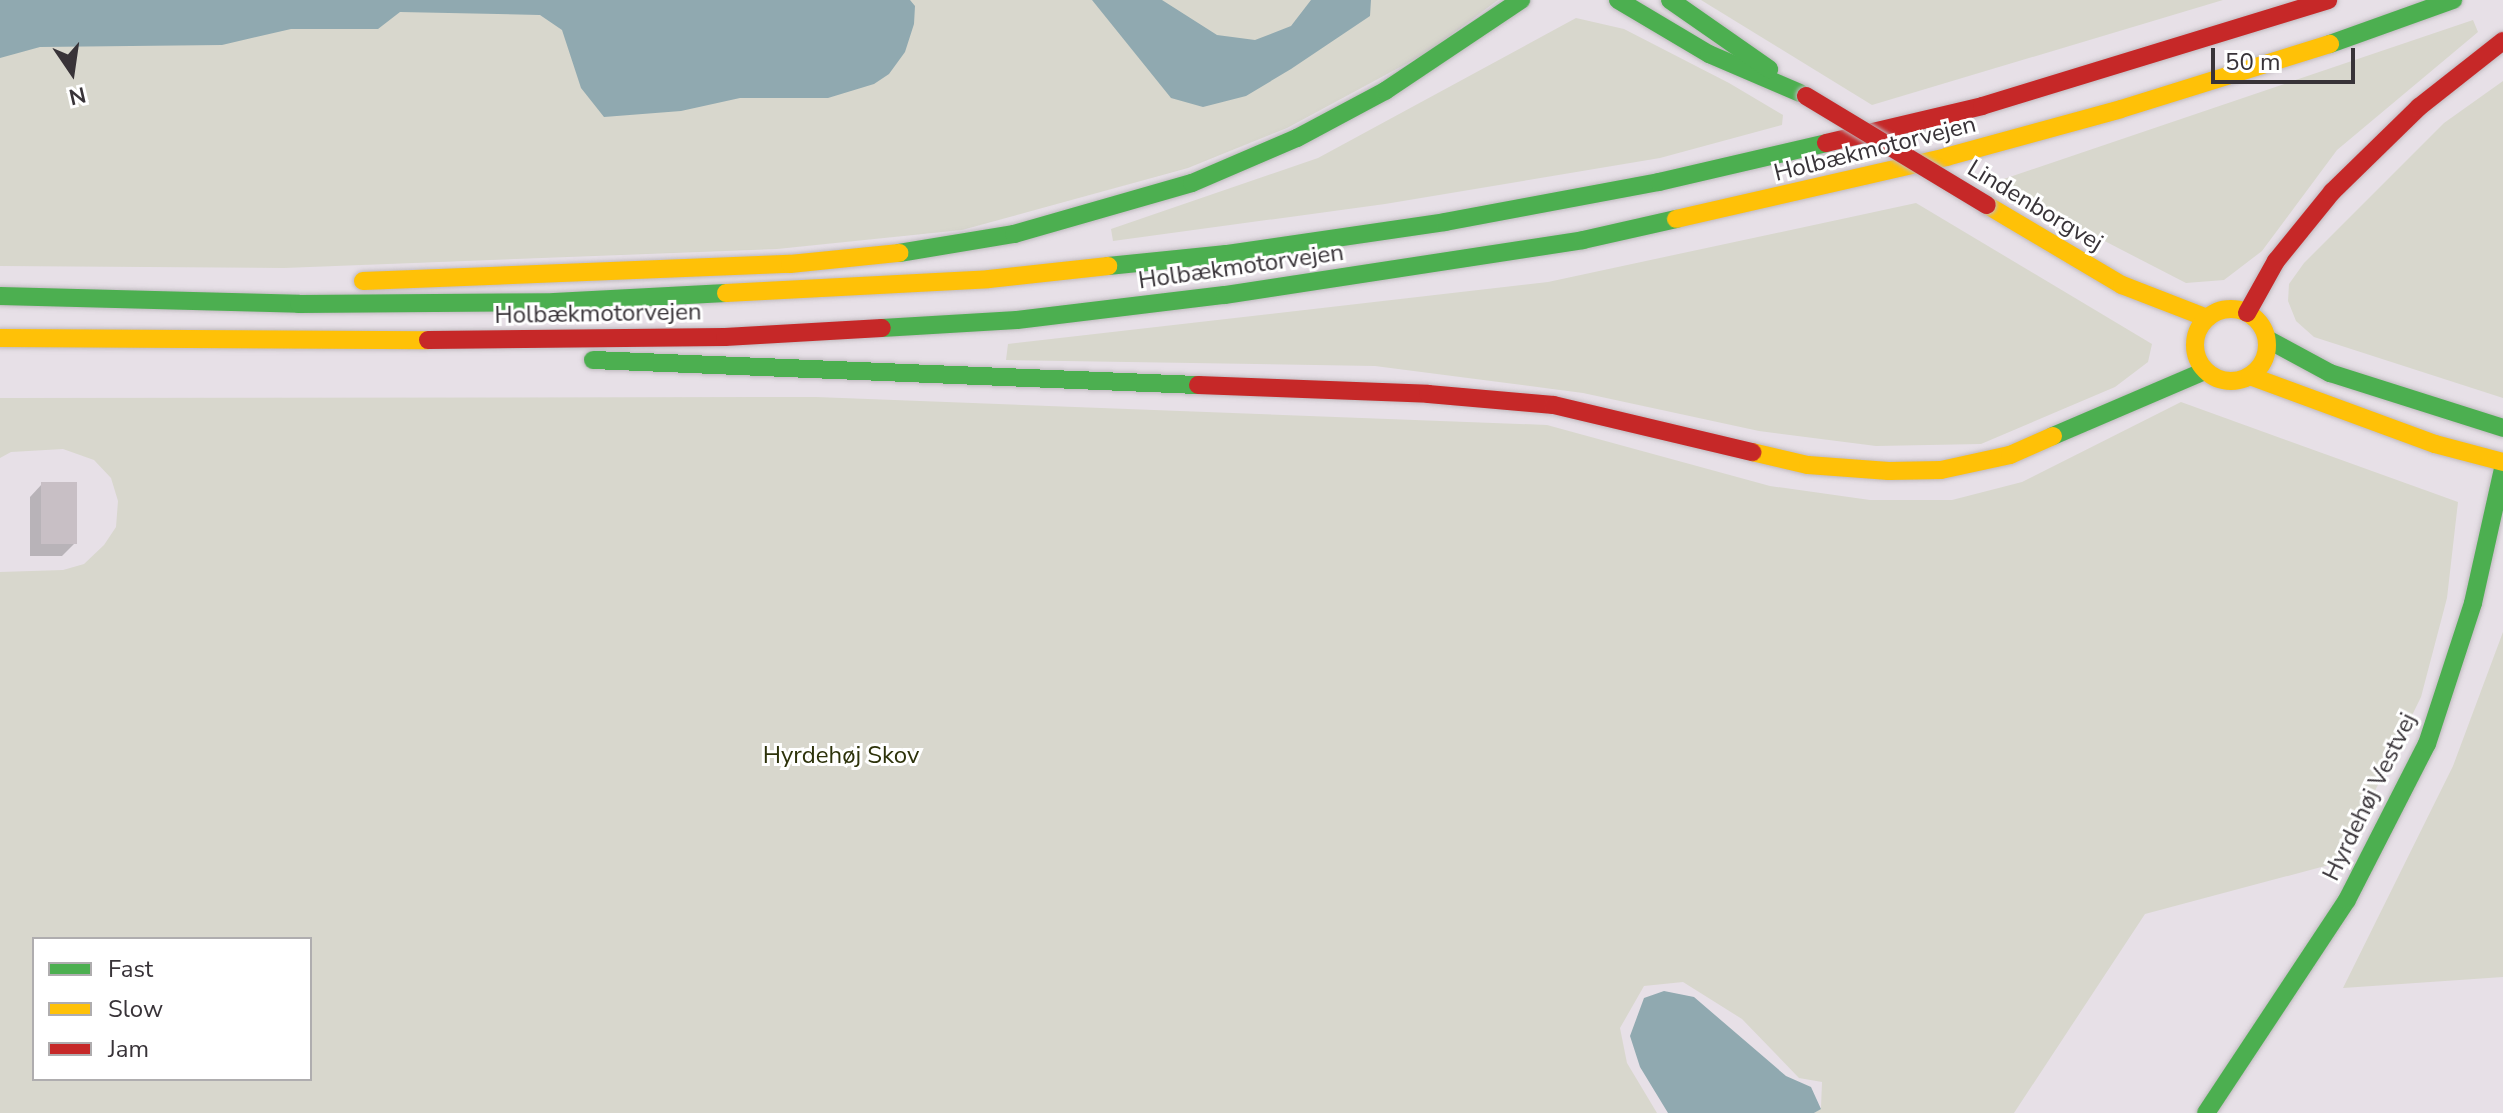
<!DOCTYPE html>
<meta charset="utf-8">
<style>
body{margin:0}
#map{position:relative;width:2503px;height:1113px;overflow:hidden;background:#e7e0e7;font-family:"Nunito Sans",sans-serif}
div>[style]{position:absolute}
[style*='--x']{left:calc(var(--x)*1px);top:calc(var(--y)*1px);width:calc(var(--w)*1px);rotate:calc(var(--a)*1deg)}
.green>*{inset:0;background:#d8d7cd}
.water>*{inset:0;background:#90a9b0}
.shadow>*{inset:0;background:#0003}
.building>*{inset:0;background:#c8bfc5}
.roads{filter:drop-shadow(0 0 2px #bfb9be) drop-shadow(0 0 2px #bfb9be)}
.fast>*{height:18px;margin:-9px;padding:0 9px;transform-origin:9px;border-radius:9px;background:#4caf50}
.slow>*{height:18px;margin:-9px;padding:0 9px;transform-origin:9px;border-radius:9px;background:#ffc107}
.slow>.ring{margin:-9px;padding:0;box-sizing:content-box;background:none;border:18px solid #ffc107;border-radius:50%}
.jam>*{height:18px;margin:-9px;padding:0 9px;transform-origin:9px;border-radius:9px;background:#c62828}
.bridges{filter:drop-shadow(0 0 2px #bfb9be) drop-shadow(0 0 2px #bfb9be)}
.jam-bridge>*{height:18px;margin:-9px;padding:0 9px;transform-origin:9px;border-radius:9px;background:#c62828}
span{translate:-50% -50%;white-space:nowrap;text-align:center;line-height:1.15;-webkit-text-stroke:6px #fff;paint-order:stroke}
.street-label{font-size:24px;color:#383338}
.park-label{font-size:24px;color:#2d320a}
.legend{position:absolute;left:32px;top:937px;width:280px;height:144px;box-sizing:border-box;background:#fff;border:2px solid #afadaf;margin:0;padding:10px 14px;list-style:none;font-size:24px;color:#383338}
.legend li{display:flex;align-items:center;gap:16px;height:40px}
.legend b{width:40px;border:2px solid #afadaf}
.north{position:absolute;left:32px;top:32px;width:80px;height:80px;-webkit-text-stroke:6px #fff;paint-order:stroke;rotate:167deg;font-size:22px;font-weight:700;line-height:32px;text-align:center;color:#383338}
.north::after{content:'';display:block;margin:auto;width:28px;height:36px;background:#383338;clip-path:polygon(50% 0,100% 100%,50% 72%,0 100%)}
.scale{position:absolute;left:2211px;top:48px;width:144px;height:36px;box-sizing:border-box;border:4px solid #383338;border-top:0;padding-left:10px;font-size:24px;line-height:28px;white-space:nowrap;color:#383338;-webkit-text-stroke:6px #fff;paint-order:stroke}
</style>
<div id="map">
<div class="green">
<i style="clip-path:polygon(0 0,1498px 0,1428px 52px,1287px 128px,1188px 168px,962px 230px,777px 249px,284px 268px,0 266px)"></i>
<i style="clip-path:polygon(1701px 0,2223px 0,1872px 105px)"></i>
<i style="clip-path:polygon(1576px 18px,1624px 29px,1729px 83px,1783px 115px,1782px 125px,1660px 158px,1385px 204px,1113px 241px,1111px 229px,1318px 158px)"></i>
<i style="clip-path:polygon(2473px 20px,2478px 32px,2337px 150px,2262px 251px,2224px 280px,2186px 283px,1992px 183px)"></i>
<i style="clip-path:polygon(2503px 81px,2503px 398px,2314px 337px,2296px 321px,2288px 301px,2289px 284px,2304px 263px,2444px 123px)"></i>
<i style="clip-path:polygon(1916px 203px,2152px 344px,2148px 362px,2115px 387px,1981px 444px,1876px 446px,1759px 431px,1583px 393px,1375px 366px,1006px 360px,1008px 344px,1548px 282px)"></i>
<i style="clip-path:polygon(evenodd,816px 397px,1547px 425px,1770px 486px,1870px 500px,1952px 500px,2022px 482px,2181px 402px,2458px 502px,2447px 598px,2421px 697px,2340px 862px,2145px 914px,2014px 1113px,1814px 1113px,1821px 1108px,1822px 1082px,1799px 1078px,1742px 1019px,1683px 982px,1644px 986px,1620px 1028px,1627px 1063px,1657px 1113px,0 1113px,0 572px,63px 570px,84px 564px,104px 545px,116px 527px,118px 501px,111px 478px,94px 460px,63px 449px,11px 452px,0 458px,0 398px,816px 397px,34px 939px,310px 939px,310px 1079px,34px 1079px,34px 939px)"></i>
<i style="clip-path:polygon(2503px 632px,2503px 977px,2343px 988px,2453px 766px)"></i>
</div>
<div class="water">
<i style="clip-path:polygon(0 0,910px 0,915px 6px,914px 24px,905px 52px,889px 74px,874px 84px,828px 98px,740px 98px,681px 111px,604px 117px,581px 88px,562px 30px,540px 15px,400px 12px,378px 29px,291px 29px,222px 45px,40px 47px,0 58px)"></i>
<i style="clip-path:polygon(1092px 0,1162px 0,1217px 35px,1255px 40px,1291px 26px,1311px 0,1371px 0,1370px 16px,1291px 69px,1246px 96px,1203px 107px,1171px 98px)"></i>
<i style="clip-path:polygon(1664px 991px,1694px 997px,1786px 1076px,1811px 1087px,1821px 1109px,1814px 1113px,1668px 1113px,1640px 1067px,1630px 1036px,1644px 998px)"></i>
</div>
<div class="shadow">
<i style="clip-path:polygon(42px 484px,75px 543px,62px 556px,30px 556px,30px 497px)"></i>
</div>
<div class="building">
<i style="clip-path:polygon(41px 482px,77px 482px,77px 544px,41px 544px)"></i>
</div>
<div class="roads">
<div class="fast">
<i style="--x:1618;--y:0;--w:106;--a:30.7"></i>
<i style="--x:1709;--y:54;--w:99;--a:23.2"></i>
<i style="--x:1670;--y:0;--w:121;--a:34.9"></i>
<i style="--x:2330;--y:44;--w:131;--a:-19.7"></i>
<i style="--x:899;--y:253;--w:117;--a:-9.4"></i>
<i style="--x:1014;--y:234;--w:185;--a:-16"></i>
<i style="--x:1192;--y:183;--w:114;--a:-23.2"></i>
<i style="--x:1297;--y:138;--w:100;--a:-28.1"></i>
<i style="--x:1385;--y:91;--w:164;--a:-33.8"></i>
<i style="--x:1108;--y:266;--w:119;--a:-5.8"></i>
<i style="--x:1226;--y:254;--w:221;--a:-8.3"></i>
<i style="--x:1445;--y:222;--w:218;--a:-10.6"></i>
<i style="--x:1659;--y:182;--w:171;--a:-13.1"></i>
<i style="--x:0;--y:296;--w:299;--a:1.5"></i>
<i style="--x:299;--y:304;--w:255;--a:-0.4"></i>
<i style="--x:554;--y:302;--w:172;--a:-3"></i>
<i style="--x:882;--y:328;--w:135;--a:-3.4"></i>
<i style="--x:1017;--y:320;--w:209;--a:-6.9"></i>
<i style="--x:1225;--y:295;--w:362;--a:-8.7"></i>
<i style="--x:1583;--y:240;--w:95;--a:-12.7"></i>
<i style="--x:2267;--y:339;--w:72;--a:28.4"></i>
<i style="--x:2330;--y:373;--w:182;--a:17.6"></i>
<i style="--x:593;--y:360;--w:606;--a:2.37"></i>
<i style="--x:2053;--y:436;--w:165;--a:-23.2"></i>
<i style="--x:2206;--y:1113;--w:255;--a:-56.5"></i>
<i style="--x:2347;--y:900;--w:175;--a:-62.9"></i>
<i style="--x:2427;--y:744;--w:148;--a:-71.9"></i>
<i style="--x:2473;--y:603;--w:137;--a:-77.4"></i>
</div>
<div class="slow">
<i style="--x:1987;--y:205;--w:157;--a:30.7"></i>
<i style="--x:2122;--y:285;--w:91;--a:21.2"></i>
<i style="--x:1676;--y:219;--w:277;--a:-12.9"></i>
<i style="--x:1946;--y:157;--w:181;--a:-15.3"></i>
<i style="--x:2121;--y:109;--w:219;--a:-17.3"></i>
<i style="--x:363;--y:281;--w:427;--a:-2.3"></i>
<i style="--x:790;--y:264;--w:110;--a:-5.8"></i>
<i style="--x:726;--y:293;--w:263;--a:-3"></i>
<i style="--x:989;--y:279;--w:120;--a:-6.2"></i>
<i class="ring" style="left:2195px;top:309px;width:54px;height:54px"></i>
<i style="--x:0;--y:338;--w:428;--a:0.3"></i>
<i style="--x:2250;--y:376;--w:197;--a:20.2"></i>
<i style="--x:2435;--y:444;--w:70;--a:14.8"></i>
<i style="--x:1752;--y:452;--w:57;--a:13.1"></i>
<i style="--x:1808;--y:465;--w:81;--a:4.2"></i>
<i style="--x:1889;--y:471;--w:52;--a:-1.1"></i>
<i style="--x:1941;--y:470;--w:71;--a:-12.3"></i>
<i style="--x:2010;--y:455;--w:47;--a:-23.8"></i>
</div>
<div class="jam">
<i style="--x:1826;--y:143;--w:160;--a:-13.3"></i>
<i style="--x:1982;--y:106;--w:362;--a:-17"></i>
<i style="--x:2247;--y:313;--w:60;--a:-60.9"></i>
<i style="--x:2276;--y:261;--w:89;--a:-50.9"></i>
<i style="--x:2332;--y:192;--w:122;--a:-44.3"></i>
<i style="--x:2419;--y:107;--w:107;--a:-38.2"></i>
<i style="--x:428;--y:340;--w:297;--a:-0.6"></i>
<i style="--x:725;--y:337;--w:157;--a:-3.3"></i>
<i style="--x:1198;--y:385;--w:230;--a:2.2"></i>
<i style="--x:1428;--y:394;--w:126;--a:5"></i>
<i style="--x:1554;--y:405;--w:204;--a:13.4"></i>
</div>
</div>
<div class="bridges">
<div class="jam-bridge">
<i style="--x:1806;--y:96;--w:211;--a:31.1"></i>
</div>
</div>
<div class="street-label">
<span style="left:1875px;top:149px;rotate:-14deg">Holbækmotorvejen</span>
<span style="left:2035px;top:206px;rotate:31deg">Lindenborgvej</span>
<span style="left:1241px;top:267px;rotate:-8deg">Holbækmotorvejen</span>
<span style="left:598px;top:314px;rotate:-1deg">Holbækmotorvejen</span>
<span style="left:2370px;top:797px;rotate:-64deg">Hyrdehøj Vestvej</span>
</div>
<div class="park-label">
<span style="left:841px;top:756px">Hyrdehøj Skov</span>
</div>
<ul class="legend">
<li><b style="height:10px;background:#4caf50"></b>Fast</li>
<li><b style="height:10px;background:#ffc107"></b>Slow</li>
<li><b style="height:10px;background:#c62828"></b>Jam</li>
</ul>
<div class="north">N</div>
<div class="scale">50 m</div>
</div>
